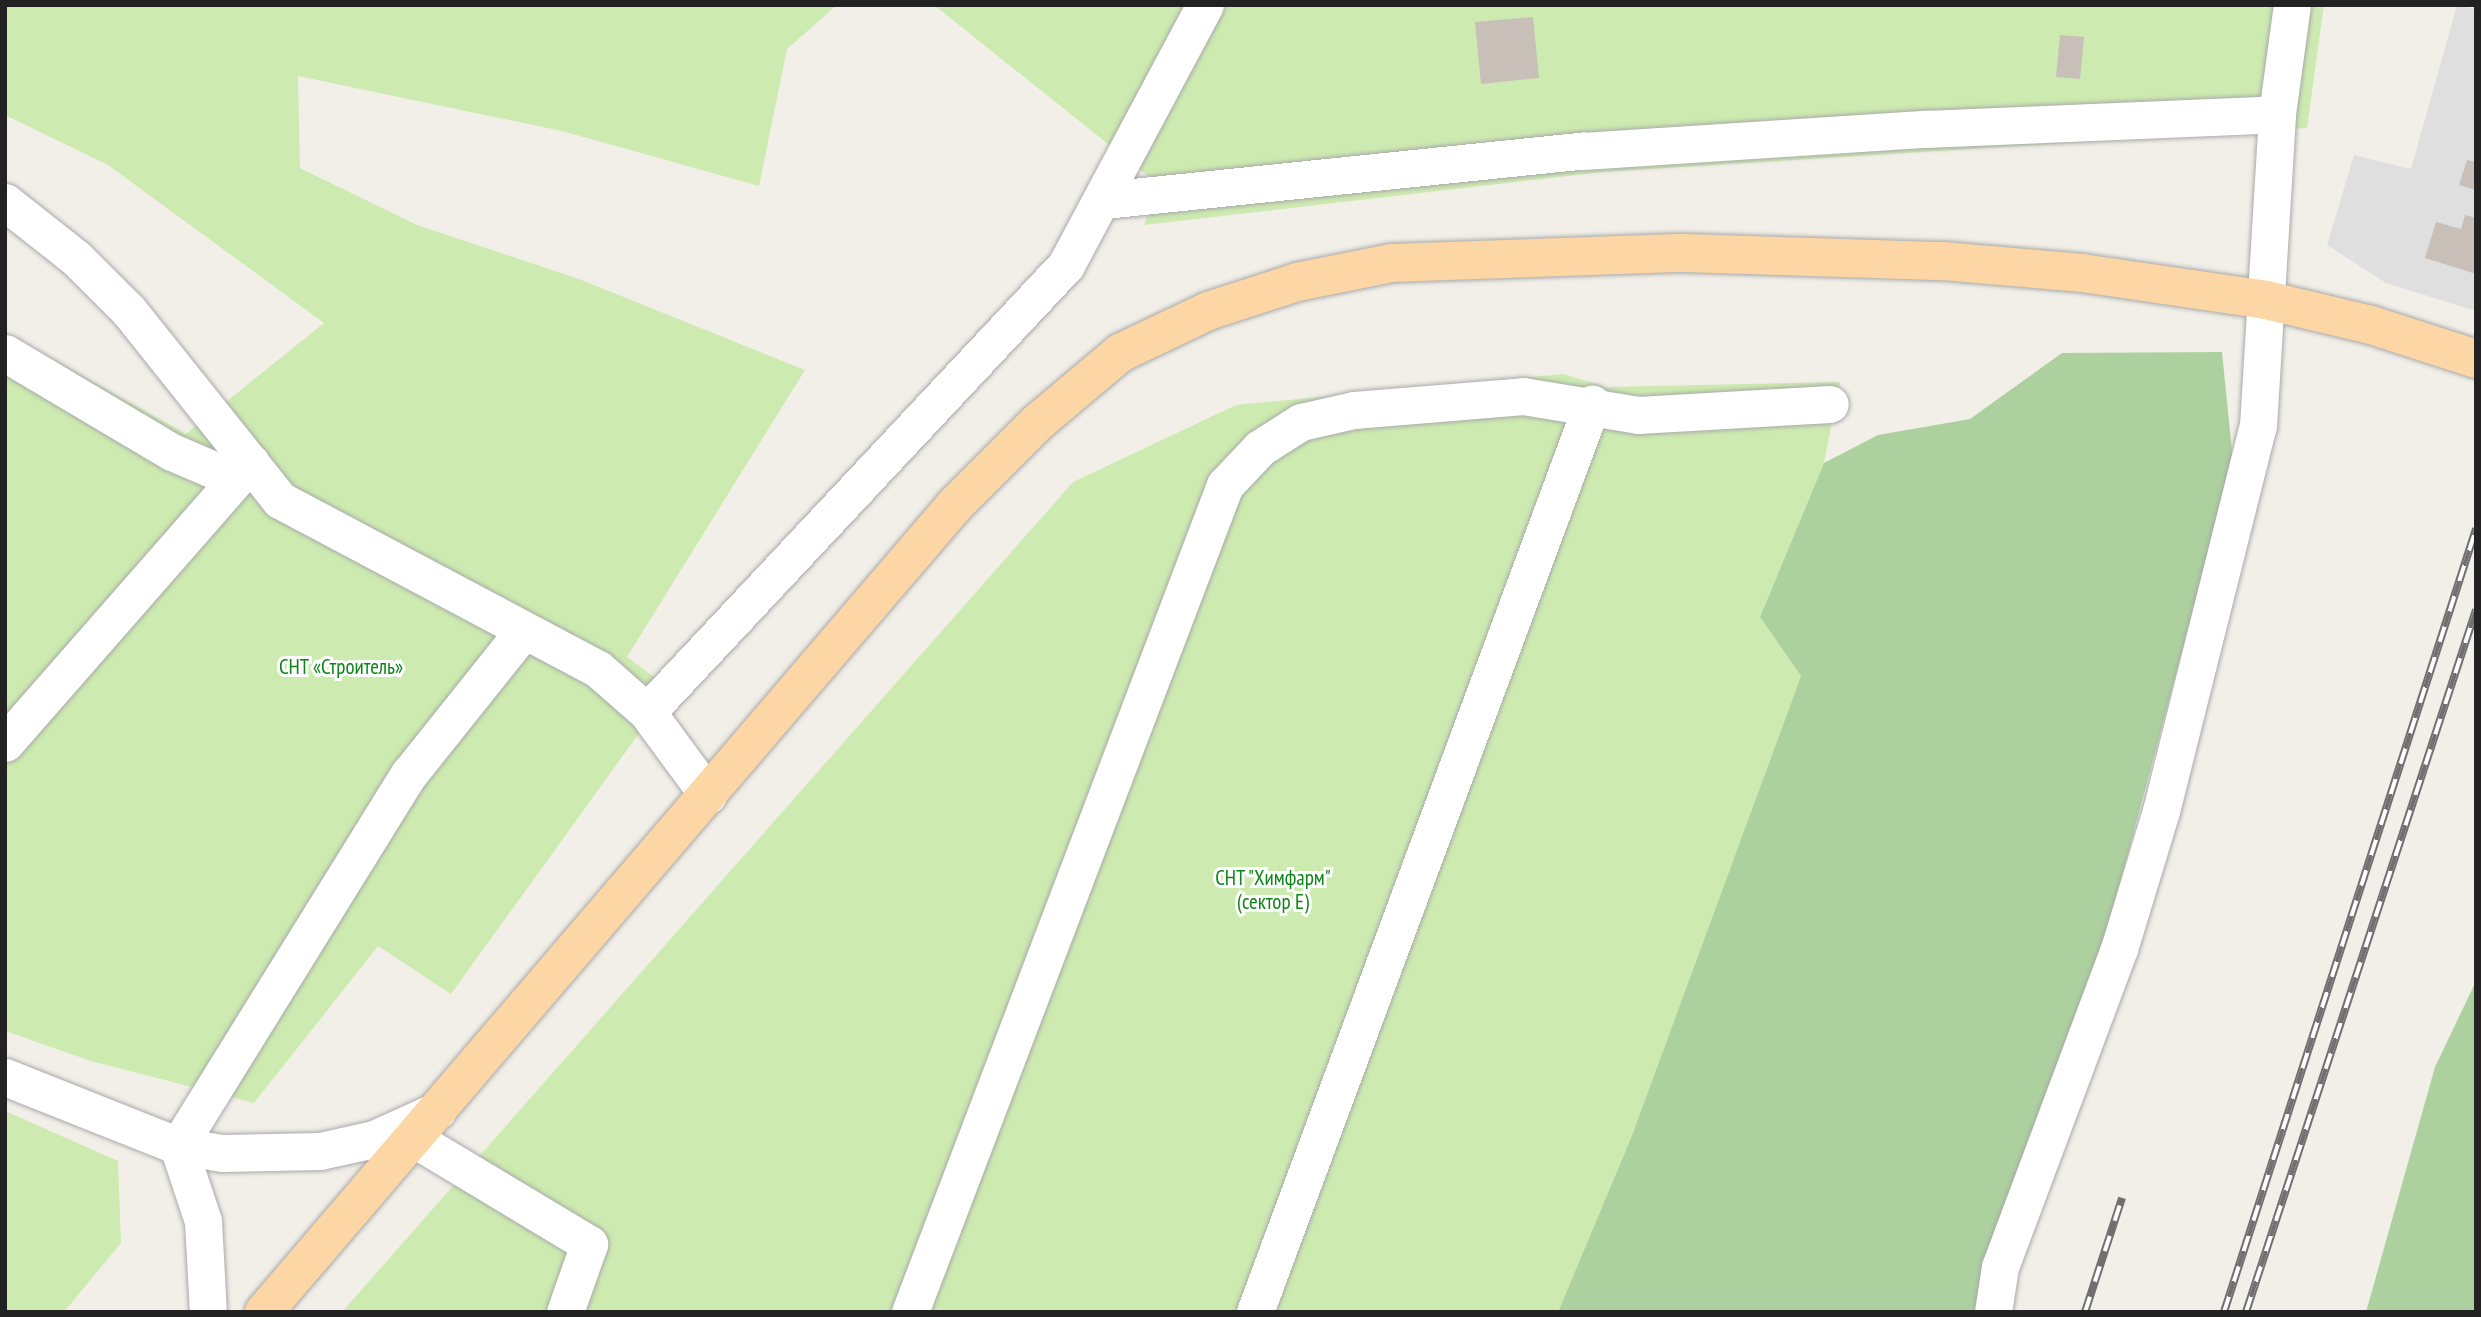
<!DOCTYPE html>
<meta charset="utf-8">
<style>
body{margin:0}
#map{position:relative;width:2481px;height:1317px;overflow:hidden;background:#f2efe9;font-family:"PT Sans Narrow",sans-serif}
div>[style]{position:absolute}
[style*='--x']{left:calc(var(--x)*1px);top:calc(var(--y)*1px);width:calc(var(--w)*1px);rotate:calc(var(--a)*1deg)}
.residential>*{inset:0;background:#e0dfdf}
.grass>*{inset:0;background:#cdebb0}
.forest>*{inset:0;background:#add19e}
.building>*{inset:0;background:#c7bfb8}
.roads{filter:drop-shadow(0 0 2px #a9a9a9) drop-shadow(0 0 2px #a9a9a9)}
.minor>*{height:37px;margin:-18.5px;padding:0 18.5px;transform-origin:18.5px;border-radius:18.5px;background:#fff}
.major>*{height:38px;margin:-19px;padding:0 19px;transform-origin:19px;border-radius:19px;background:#fcd6a4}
.rail>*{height:8px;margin-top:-4px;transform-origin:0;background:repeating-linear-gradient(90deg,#fff 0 16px,#707070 0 32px);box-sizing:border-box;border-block:2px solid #707070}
span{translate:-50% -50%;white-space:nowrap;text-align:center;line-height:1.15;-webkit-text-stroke:6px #fff;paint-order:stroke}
.park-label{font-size:21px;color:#0c8416}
.frame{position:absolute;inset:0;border:7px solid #222;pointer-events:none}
</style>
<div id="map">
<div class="residential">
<i style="clip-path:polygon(2457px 5px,2476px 9px,2476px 311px,2386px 283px,2327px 245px,2354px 155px,2411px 169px)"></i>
</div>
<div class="grass">
<i style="clip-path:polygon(5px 5px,837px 5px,787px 49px,759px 186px,562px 131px,298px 76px,300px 168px,417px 225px,579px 279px,805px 370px,627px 657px,671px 689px,451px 994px,378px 946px,254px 1103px,91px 1061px,5px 1031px,5px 332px,186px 434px,324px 323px,108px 165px,5px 115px)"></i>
<i style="clip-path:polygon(934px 5px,2324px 5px,2307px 128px,1602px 172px,1144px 225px,1158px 184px)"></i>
<i style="clip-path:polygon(1563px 374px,1606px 387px,1840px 382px,1824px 463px,1760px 617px,1801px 676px,1631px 1138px,1558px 1312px,342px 1312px,1073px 482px,1236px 405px)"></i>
<i style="clip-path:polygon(5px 1111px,118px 1161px,121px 1243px,64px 1312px,5px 1312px)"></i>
</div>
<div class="forest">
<i style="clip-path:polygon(2222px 352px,2233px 461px,2094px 980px,1974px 1312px,1558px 1312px,1631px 1138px,1801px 676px,1760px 617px,1824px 463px,1878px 435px,1970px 419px,2062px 353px)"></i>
<i style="clip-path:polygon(2476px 981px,2476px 1312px,2366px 1312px,2435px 1067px)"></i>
</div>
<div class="building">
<i style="clip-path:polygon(1533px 17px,1539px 78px,1481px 84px,1475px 22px)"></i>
<i style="clip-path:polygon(2060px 35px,2084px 37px,2080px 79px,2056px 77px)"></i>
<i style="clip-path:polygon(2467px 160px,2476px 162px,2476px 190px,2459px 185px)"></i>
<i style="clip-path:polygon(2465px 215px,2476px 218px,2476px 274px,2425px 258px,2436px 222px,2461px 229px)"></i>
</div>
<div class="roads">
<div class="minor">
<i style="--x:1104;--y:200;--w:481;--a:-5.9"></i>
<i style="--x:1582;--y:151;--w:345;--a:-3.7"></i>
<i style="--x:1926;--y:129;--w:351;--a:-2.4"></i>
<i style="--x:5;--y:202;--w:90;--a:38.3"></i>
<i style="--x:76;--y:258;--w:75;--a:45"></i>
<i style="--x:129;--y:311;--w:242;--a:51.4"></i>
<i style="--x:280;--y:500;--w:360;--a:28"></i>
<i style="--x:598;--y:669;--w:65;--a:41.3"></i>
<i style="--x:647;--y:712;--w:103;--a:53.7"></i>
<i style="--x:5;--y:353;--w:194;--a:30.7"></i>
<i style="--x:172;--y:452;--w:69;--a:23.2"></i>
<i style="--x:647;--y:712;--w:613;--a:-46.85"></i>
<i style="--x:1066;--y:265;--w:295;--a:-61.9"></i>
<i style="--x:5;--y:743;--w:373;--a:-48.8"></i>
<i style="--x:5;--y:1077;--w:186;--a:21.7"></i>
<i style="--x:178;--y:1146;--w:45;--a:9"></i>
<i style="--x:222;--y:1153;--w:98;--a:-1.2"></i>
<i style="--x:320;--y:1151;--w:55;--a:-12.5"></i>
<i style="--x:374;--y:1139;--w:70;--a:-24.4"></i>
<i style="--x:411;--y:1137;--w:208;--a:31"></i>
<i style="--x:589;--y:1244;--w:72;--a:109.4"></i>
<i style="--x:178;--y:1146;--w:438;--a:-58.2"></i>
<i style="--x:409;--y:774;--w:184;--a:-51.4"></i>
<i style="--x:178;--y:1146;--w:79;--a:71.6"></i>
<i style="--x:203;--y:1221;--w:91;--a:86.9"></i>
<i style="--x:910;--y:1312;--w:885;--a:-69.15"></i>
<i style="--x:1225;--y:485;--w:51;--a:-46.6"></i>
<i style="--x:1260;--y:448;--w:49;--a:-32.4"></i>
<i style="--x:1301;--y:422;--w:54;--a:-12.8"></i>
<i style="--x:1354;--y:410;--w:170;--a:-4.7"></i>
<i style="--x:1523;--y:396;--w:117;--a:9.4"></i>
<i style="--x:1638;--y:415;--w:192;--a:-3.3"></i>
<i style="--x:1255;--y:1312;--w:969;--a:-69.64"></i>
<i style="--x:1993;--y:1312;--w:46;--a:-81.2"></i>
<i style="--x:2000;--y:1267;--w:340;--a:-69.5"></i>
<i style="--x:2119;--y:949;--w:144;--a:-73.1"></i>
<i style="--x:2161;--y:811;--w:397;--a:-75.9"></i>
<i style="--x:2258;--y:426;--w:313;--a:-86.5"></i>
<i style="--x:2277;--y:114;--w:110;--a:-82.2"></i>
</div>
<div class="major">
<i style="--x:264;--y:1312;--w:1061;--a:-49.43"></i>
<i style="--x:954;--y:506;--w:117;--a:-45"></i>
<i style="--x:1037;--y:423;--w:109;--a:-40.1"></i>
<i style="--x:1120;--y:353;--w:98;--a:-25.5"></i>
<i style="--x:1208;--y:311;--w:94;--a:-18"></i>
<i style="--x:1297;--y:282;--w:96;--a:-11.4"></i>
<i style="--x:1391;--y:263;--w:293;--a:-2"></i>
<i style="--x:1684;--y:253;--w:259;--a:1.8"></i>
<i style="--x:1943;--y:261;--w:140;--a:4.9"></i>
<i style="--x:2082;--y:273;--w:186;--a:8.3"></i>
<i style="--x:2266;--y:300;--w:108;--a:13.4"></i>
<i style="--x:2371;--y:325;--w:110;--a:17.9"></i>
</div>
</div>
<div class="rail">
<i style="--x:2085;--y:1312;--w:120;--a:-72"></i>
<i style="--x:2224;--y:1312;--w:823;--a:-72.16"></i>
<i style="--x:2246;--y:1312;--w:739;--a:-71.86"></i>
</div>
<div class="park-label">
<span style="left:341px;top:667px">СНТ «Строитель»</span>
<span style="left:1273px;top:890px">СНТ "Химфарм"<br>(сектор Е)</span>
</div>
<div class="frame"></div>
</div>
